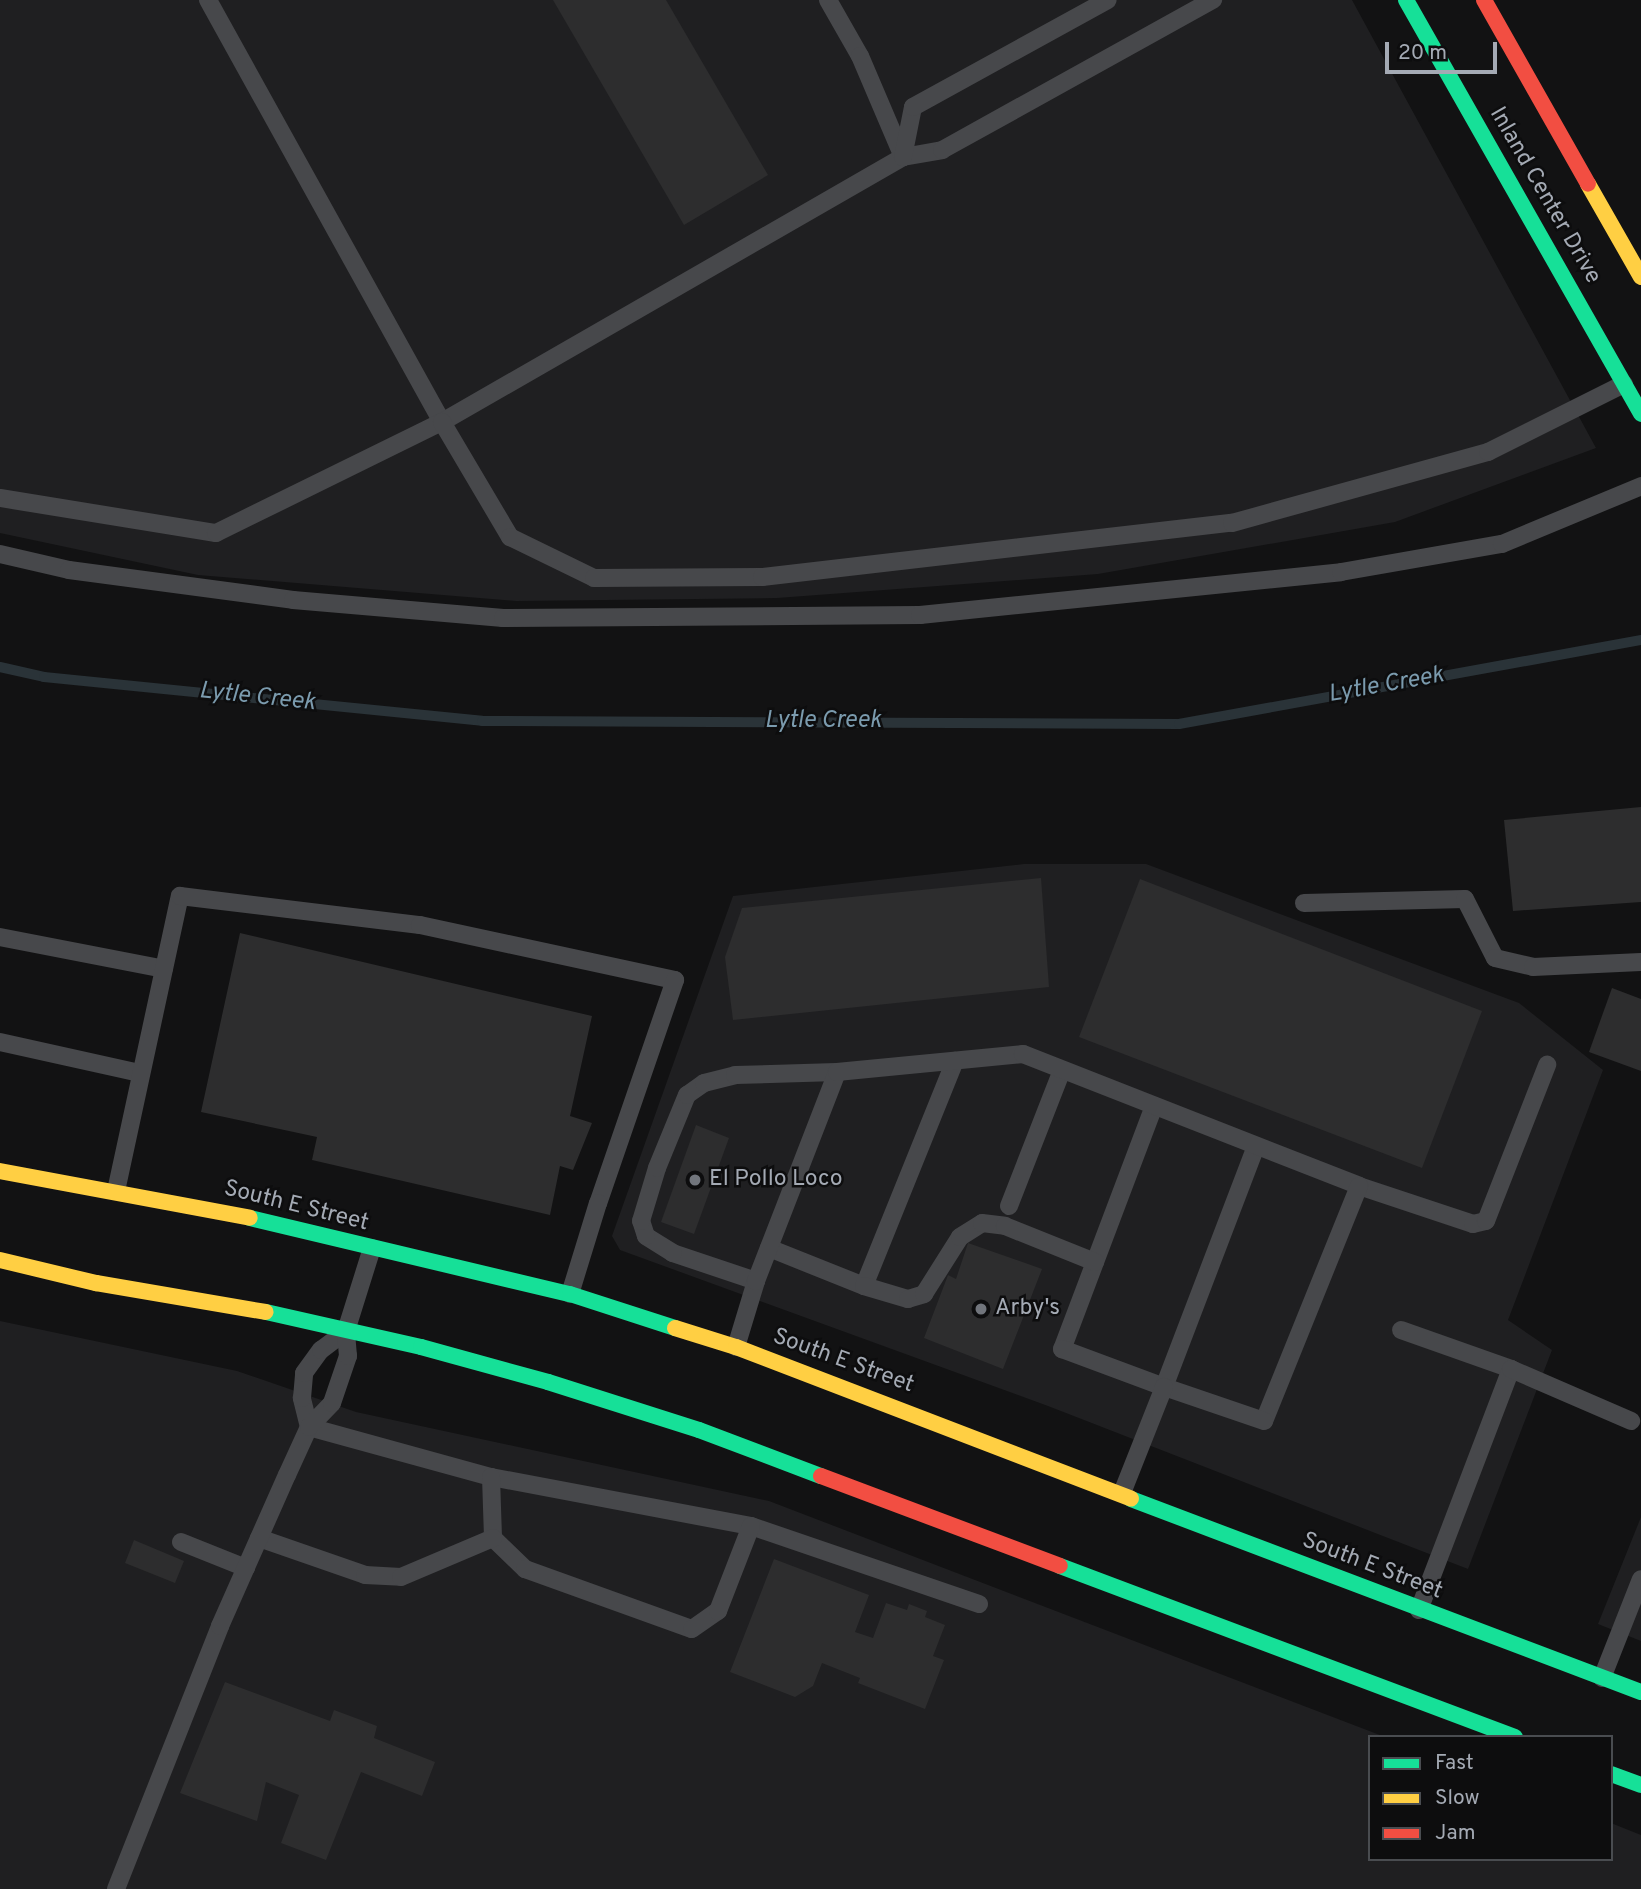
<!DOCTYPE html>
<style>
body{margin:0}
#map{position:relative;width:1641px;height:1889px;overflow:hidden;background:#121213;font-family:Overpass,sans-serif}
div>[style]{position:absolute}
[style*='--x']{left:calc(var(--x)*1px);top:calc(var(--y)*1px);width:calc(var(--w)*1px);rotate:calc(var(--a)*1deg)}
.built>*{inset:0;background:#1f1f21}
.stream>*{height:10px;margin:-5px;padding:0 5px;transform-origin:5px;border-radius:5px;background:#2a3338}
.building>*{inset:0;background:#2d2d2e}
.lane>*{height:18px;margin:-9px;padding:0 9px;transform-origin:9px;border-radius:9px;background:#47484b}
.fast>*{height:16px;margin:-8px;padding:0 8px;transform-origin:8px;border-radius:8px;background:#16e098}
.slow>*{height:16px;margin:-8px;padding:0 8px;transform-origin:8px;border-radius:8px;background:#ffcf43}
.jam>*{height:16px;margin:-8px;padding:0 8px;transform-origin:8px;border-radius:8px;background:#f24e42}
.dots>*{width:19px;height:19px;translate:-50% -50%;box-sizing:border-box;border:4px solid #0d0d0e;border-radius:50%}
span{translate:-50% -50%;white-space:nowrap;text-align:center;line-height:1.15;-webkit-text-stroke:5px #0d0d0e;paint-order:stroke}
.street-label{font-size:23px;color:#a4aab4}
.poi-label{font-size:23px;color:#a4aab4}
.left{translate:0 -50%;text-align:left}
.water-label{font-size:24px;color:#7b9bae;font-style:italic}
.legend{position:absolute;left:1368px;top:1735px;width:245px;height:126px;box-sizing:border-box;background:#0d0d0e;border:2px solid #494c50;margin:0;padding:9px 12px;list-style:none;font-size:21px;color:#a4aab4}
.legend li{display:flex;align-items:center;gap:14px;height:35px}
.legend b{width:35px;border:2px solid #494c50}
.scale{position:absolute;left:1385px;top:42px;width:112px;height:32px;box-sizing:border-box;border:4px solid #a4aab4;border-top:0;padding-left:9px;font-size:21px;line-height:24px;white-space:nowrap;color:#a4aab4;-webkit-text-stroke:5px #0d0d0e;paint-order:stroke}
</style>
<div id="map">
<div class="built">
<i style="clip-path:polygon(0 0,1352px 0,1596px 448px,1395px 522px,1098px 574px,777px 598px,516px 601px,198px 575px,0 533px)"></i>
<i style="clip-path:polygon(1024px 864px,1146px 864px,1519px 1003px,1603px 1070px,1508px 1320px,1552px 1350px,1468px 1569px,1048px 1406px,620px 1250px,612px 1236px,733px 896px)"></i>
<i style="clip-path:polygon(0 1321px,237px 1371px,356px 1412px,769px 1501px,1385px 1737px,1370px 1737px,1370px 1859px,1611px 1859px,1611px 1823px,1641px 1835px,1641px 1889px,0 1889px)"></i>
<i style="clip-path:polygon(1641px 1517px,1641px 1641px,1598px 1624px)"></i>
</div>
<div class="stream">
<i style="--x:0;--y:667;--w:45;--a:12.8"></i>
<i style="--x:44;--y:677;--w:440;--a:5.7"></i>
<i style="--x:482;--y:721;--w:697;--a:0.25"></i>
<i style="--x:1179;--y:724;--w:470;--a:-10.3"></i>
</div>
<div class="building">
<i style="clip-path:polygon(553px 0,666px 0,768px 175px,684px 225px)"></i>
<i style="clip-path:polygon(1641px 807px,1641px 902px,1513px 911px,1504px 820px)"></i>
<i style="clip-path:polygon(1041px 878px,1049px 987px,733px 1020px,725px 957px,742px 908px)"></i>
<i style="clip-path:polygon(1140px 879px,1482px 1011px,1422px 1168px,1079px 1037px)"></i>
<i style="clip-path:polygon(240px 933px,592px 1016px,570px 1116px,592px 1123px,573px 1170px,560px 1166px,550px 1215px,312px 1160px,317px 1137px,201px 1112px)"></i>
<i style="clip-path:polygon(1612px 988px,1641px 999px,1641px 1071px,1589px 1052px)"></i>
<i style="clip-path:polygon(696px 1125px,729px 1138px,694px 1234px,661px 1222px)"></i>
<i style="clip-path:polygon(968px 1243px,1042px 1269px,1003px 1369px,924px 1338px,948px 1275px,956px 1279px)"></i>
<i style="clip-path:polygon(134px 1540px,184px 1561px,175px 1583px,125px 1563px)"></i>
<i style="clip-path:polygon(774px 1559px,869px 1595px,855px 1632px,873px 1638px,886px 1603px,907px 1610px,909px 1604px,927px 1611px,925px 1617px,945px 1625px,933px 1656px,944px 1660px,925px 1709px,858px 1683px,860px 1678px,822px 1663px,813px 1686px,795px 1697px,730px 1672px)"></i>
<i style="clip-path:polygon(225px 1682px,330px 1721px,334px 1710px,377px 1726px,374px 1738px,435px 1762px,422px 1796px,361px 1772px,326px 1860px,281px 1843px,299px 1795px,266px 1782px,257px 1821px,180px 1793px)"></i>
</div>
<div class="lane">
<i style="--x:208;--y:0;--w:483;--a:61"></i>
<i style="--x:442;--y:422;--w:532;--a:-29.89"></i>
<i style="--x:903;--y:157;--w:40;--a:-10"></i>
<i style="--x:942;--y:150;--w:310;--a:-29"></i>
<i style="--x:828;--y:0;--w:64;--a:60.3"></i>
<i style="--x:860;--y:56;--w:110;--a:66.9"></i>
<i style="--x:903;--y:157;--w:51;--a:-78.7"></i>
<i style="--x:913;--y:107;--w:222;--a:-28.8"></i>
<i style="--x:0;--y:498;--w:219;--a:9.2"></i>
<i style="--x:216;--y:533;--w:252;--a:-26.2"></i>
<i style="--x:442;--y:422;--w:134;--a:59.4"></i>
<i style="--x:510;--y:537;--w:93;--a:26"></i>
<i style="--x:594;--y:578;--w:168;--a:-0.3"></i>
<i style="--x:762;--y:577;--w:473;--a:-6.6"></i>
<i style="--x:1232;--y:523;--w:266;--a:-15.5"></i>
<i style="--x:1488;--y:452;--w:152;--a:-26.6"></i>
<i style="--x:0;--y:554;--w:71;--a:13.1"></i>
<i style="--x:69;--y:570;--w:226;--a:7.6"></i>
<i style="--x:293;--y:600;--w:211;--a:4.9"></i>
<i style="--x:503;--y:618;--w:417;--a:-0.4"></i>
<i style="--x:920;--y:615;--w:423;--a:-5.8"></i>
<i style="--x:1341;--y:572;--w:163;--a:-9.9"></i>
<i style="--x:1502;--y:544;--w:151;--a:-22.6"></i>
<i style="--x:1304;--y:903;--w:161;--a:-1.4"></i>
<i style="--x:1465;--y:899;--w:66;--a:63"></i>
<i style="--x:1495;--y:958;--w:39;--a:13"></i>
<i style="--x:1533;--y:967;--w:108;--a:-2.7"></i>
<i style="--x:0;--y:937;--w:167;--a:11"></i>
<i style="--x:0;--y:1042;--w:143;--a:12.5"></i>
<i style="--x:1154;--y:1106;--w:260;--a:110.7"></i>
<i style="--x:1062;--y:1349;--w:109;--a:20.4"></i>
<i style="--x:1164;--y:1387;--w:258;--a:-69.1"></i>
<i style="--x:1359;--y:1186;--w:120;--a:18.4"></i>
<i style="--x:1473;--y:1224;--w:13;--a:-13"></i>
<i style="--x:1486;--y:1221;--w:168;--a:-68.6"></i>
<i style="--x:116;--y:1191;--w:302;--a:-77.8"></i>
<i style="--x:180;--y:896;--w:242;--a:6.9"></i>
<i style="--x:420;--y:925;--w:261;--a:12.2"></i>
<i style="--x:675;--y:980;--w:236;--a:109"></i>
<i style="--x:598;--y:1203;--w:95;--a:107.1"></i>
<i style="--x:1009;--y:1206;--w:146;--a:-68.7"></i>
<i style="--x:769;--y:1248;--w:102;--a:21.8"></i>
<i style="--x:864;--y:1286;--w:243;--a:-68"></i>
<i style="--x:756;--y:1281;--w:88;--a:-161.4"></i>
<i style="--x:673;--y:1253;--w:32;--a:-148"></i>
<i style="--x:646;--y:1236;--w:16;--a:-108"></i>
<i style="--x:641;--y:1221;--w:55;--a:-73.2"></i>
<i style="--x:657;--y:1168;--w:79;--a:-67.7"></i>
<i style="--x:687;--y:1095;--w:21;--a:-35"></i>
<i style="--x:704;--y:1083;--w:32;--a:-14"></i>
<i style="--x:735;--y:1075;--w:102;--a:-1.7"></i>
<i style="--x:864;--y:1286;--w:46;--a:16.5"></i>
<i style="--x:908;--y:1299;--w:17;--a:-17"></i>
<i style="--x:924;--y:1294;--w:67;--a:-57.7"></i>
<i style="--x:960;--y:1237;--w:26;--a:-32"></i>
<i style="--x:982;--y:1223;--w:23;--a:7"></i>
<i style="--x:1005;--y:1226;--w:97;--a:21.8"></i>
<i style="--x:1401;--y:1330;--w:117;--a:19.5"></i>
<i style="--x:1511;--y:1369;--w:258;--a:110.9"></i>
<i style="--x:736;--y:1347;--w:69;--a:-73.1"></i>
<i style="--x:756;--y:1281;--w:224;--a:-68.8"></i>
<i style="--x:837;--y:1072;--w:187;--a:-5.5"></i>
<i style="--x:1023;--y:1054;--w:361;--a:21.4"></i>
<i style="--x:1359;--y:1186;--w:253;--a:112"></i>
<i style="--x:1264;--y:1421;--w:106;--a:-161.2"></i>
<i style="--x:1164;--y:1387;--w:114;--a:111.6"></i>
<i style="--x:1511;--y:1369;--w:131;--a:23.4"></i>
<i style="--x:309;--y:1427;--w:189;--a:15.4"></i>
<i style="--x:491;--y:1477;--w:265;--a:10.7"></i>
<i style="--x:751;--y:1526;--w:241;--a:18.9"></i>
<i style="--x:309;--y:1427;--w:30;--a:-104"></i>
<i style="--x:302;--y:1398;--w:25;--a:-85"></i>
<i style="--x:304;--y:1373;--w:29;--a:-54"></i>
<i style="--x:321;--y:1350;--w:31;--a:-37"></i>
<i style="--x:491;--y:1477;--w:61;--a:88.1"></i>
<i style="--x:493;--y:1538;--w:45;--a:44.1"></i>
<i style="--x:525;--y:1569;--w:177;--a:19.8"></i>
<i style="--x:692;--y:1629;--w:32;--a:-35"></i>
<i style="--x:718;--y:1611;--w:91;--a:-68.8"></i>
<i style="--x:259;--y:1538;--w:112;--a:19.2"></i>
<i style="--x:365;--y:1575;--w:36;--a:3"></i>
<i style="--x:401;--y:1577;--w:100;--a:-23"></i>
<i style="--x:181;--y:1542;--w:70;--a:21.8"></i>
<i style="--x:1602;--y:1678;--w:106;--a:-68.5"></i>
<i style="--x:116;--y:1889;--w:283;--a:-68.4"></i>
<i style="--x:220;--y:1626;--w:165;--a:-66.1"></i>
<i style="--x:287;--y:1475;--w:53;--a:-65.4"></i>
<i style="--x:309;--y:1427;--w:33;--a:-46"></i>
<i style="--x:332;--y:1403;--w:50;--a:-71.2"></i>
<i style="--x:348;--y:1356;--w:25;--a:-95"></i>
<i style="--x:346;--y:1331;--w:87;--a:-72.6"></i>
</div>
<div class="fast">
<i style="--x:1406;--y:0;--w:476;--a:60.4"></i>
<i style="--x:250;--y:1218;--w:329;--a:13.4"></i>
<i style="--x:570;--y:1294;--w:110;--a:17.9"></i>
<i style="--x:266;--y:1312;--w:159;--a:12.7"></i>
<i style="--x:421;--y:1347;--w:132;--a:15.4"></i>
<i style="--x:548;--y:1382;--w:158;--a:17.6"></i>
<i style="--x:699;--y:1430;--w:130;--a:20.7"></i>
<i style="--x:1131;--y:1499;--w:545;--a:20.73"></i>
<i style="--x:1060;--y:1566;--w:486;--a:20.6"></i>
<i style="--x:1611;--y:1774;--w:32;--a:20"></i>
</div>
<div class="slow">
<i style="--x:1588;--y:184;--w:107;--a:60.3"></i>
<i style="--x:0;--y:1171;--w:254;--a:10.6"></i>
<i style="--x:0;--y:1260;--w:99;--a:13.5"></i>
<i style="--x:96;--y:1283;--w:172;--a:9.7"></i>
<i style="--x:675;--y:1328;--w:64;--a:17.3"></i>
<i style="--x:736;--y:1347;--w:423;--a:21"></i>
</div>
<div class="jam">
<i style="--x:1484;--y:0;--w:211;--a:60.5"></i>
<i style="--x:821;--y:1476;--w:255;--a:20.6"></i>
</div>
<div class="dots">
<i style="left:695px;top:1180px;background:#71757c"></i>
<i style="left:981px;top:1309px;background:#71757c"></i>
</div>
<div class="street-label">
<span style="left:1544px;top:196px;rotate:60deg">Inland Center Drive</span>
<span style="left:296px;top:1207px;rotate:14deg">South E Street</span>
<span style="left:843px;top:1362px;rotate:20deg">South E Street</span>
<span style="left:1372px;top:1567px;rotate:21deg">South E Street</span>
</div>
<div class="poi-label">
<span class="left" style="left:709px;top:1180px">El Pollo Loco</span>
<span class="left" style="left:995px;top:1309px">Arby's</span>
</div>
<div class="water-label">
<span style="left:1386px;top:686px;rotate:-10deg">Lytle Creek</span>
<span style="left:257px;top:698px;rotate:6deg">Lytle Creek</span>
<span style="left:823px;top:722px">Lytle Creek</span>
</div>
<ul class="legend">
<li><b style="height:9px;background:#16e098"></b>Fast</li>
<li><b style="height:9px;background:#ffcf43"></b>Slow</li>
<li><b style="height:9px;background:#f24e42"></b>Jam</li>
</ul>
<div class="scale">20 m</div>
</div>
